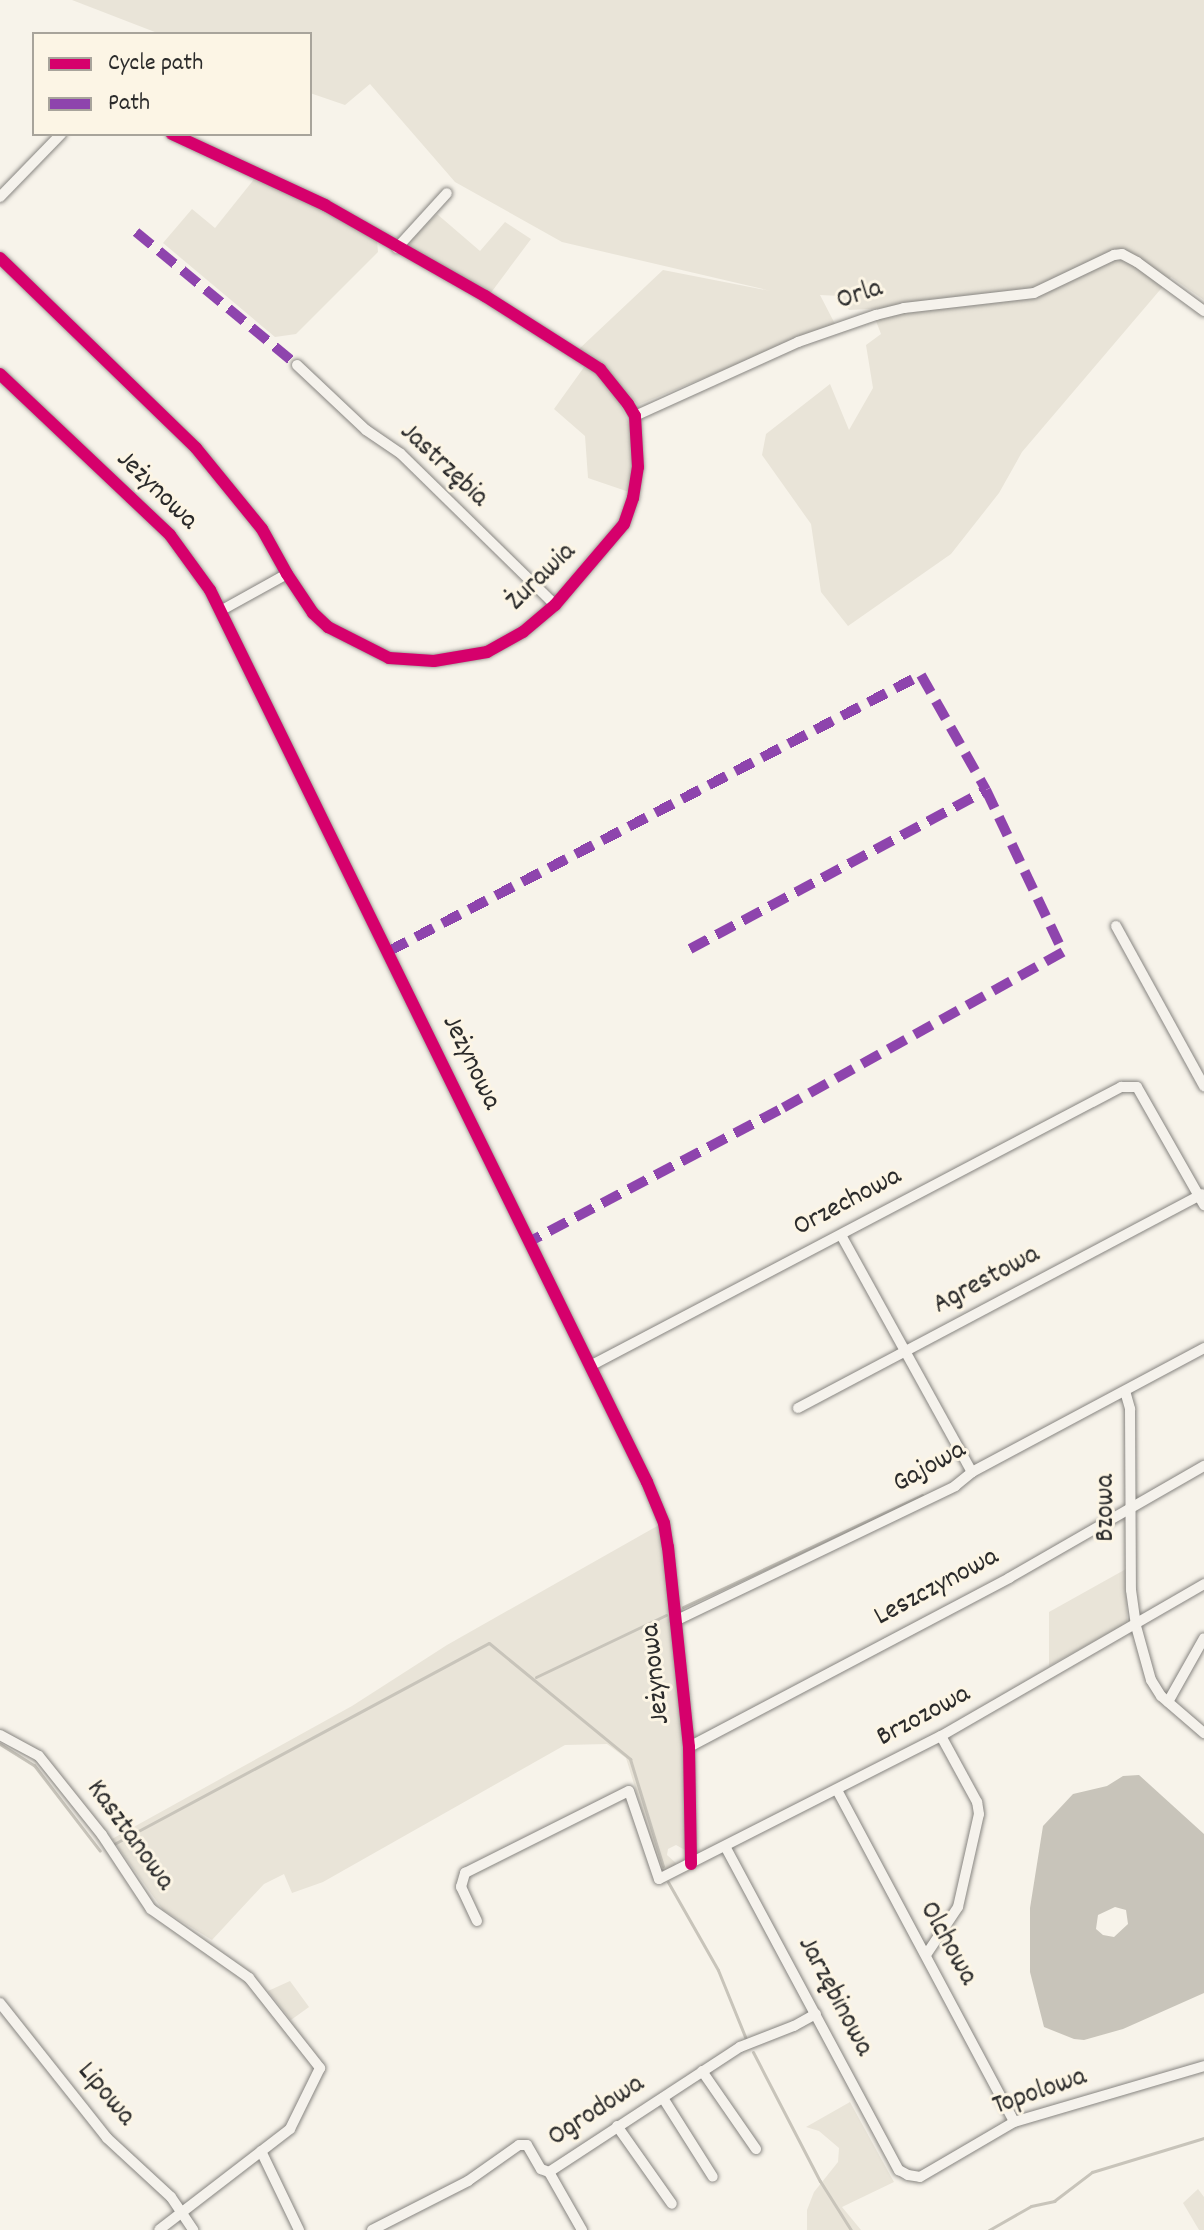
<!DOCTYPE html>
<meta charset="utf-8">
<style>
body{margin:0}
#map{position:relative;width:1204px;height:2230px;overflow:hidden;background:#f7f3ea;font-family:Dekko,sans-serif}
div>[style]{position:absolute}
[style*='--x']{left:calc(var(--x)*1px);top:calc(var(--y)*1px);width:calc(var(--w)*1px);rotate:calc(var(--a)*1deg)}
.green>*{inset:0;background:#e9e4d8}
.water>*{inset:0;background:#c8c4ba}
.stream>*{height:3px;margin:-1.5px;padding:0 1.5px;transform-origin:1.5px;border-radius:1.5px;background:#c8c4ba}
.roads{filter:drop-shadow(0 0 2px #878581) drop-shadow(0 0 2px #878581)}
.street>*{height:10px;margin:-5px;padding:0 5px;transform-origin:5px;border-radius:5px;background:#f5f2ec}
.quiet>*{height:10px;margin-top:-5px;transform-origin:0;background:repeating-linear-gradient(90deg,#8e44ad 0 20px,transparent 0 30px)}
.cycleway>*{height:12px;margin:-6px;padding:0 6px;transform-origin:6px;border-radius:6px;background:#d6006c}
span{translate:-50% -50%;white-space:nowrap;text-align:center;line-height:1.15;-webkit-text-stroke:6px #fcf5e5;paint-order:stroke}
.street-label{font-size:28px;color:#2b2b2b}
.legend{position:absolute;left:32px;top:32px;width:280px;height:104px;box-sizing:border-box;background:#fcf5e5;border:2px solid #a8a49b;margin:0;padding:10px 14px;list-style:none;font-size:24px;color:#2b2b2b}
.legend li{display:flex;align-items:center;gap:16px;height:40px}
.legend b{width:40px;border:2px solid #a8a49b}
</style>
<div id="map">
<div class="green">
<i style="clip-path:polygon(72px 0,1204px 0,1204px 300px,1171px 277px,1022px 452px,999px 493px,951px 554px,848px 626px,821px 592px,811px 524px,762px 455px,766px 434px,830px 384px,849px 430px,873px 388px,866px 345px,881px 334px,876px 321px,888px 308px,849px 310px,840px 296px,820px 295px,835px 324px,638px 405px,603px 365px,579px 349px,663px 270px,771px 291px,562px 242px,455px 182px,370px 84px,345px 105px,310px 93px,310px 34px,160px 34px)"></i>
<i style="clip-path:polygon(255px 178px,296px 196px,377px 241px,378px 252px,296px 334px,275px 337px,163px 243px,192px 209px,215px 228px)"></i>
<i style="clip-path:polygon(437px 214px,480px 251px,505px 222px,531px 239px,490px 294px,410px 249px,409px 242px)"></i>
<i style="clip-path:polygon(587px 363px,615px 392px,630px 426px,634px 468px,629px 492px,588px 478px,585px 436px,554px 409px)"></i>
<i style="clip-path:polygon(659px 1525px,684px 1750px,685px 1850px,676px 1845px,668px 1849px,667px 1855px,676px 1863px,674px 1866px,661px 1872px,626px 1758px,607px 1744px,565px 1745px,323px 1882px,292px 1893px,284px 1874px,264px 1884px,212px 1940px,163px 1910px,112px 1839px,352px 1706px,447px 1645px)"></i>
<i style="clip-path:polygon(1126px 1569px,1127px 1623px,1049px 1666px,1049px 1612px)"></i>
<i style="clip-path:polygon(290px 1981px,309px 2007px,291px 2020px,268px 1991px)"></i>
<i style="clip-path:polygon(850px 2102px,894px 2182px,842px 2207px,861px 2230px,807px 2230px,807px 2210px,814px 2192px,838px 2162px,839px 2148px,819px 2131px,806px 2127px)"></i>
<i style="clip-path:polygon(1198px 2189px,1204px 2197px,1204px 2230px,1199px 2230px,1183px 2203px)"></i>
</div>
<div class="water">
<i style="clip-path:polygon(evenodd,1139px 1775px,1204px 1834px,1204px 1993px,1123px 2029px,1084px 2040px,1074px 2039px,1044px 2027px,1030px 1972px,1030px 1908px,1043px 1826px,1073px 1794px,1107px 1786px,1123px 1776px,1139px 1775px,1115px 1907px,1126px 1910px,1128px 1924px,1114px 1937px,1103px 1935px,1096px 1929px,1098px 1915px,1115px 1907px)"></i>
</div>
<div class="stream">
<i style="--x:683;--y:1607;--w:264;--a:-25.1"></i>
<i style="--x:536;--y:1677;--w:144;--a:-25.5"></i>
<i style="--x:0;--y:1744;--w:40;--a:32"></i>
<i style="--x:34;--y:1765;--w:108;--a:52.5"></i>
<i style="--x:114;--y:1844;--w:425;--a:-28.2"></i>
<i style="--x:489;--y:1643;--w:183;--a:39.4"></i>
<i style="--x:630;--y:1759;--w:112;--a:72.9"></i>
<i style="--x:668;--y:1882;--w:101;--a:60.4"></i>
<i style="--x:718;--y:1970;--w:74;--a:67.9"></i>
<i style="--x:753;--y:2052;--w:145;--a:62.6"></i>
<i style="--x:820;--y:2181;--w:58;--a:57.7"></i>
<i style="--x:989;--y:2230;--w:48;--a:-29.7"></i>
<i style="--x:1031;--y:2206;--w:24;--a:-12"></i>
<i style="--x:1054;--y:2201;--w:48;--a:-37.3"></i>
<i style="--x:1092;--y:2172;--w:117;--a:-16.9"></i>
</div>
<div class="roads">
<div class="street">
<i style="--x:0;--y:197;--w:88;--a:-45.9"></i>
<i style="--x:397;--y:248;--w:74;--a:-47.7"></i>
<i style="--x:0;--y:258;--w:273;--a:44.1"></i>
<i style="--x:196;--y:448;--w:104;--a:50.8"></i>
<i style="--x:262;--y:529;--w:51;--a:60.9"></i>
<i style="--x:287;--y:574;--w:47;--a:56.3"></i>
<i style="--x:313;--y:613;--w:21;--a:43"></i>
<i style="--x:328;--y:627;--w:68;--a:26.9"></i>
<i style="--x:389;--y:658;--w:45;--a:3.8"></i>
<i style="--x:434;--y:661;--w:54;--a:-9.6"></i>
<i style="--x:487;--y:652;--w:41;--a:-29.1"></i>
<i style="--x:523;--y:632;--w:42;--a:-40.2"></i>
<i style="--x:555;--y:605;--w:106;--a:-49.6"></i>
<i style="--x:624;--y:524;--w:28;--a:-71"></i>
<i style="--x:633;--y:498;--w:31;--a:-81"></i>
<i style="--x:638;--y:467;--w:51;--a:-93.4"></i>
<i style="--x:635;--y:416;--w:14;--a:-120"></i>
<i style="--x:628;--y:404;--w:45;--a:-128.7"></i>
<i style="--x:600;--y:369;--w:136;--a:-147.6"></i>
<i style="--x:485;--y:296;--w:184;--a:-150.4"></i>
<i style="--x:325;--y:205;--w:169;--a:-155.1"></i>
<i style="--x:297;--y:365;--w:95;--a:43.3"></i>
<i style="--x:366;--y:430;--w:42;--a:34.4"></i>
<i style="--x:401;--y:454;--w:216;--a:44.4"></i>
<i style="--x:0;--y:374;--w:234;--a:43.4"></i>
<i style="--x:170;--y:535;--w:68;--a:54"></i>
<i style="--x:210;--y:590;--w:993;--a:63.9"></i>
<i style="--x:647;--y:1482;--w:44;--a:67.5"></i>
<i style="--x:664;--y:1523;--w:24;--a:81"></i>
<i style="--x:668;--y:1547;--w:201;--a:84"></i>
<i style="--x:689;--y:1747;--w:117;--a:89"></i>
<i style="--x:635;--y:416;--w:179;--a:-24.4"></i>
<i style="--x:798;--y:342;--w:83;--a:-19.1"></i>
<i style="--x:876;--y:315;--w:29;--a:-14"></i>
<i style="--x:904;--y:308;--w:131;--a:-6.6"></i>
<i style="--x:1034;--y:293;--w:89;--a:-25.4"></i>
<i style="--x:1114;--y:255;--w:8;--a:-7"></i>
<i style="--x:1122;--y:254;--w:17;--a:28"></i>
<i style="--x:1137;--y:262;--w:83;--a:36.2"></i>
<i style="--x:222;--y:610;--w:74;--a:-29"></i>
<i style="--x:1116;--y:926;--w:183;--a:61.2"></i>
<i style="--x:841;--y:1235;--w:271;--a:61.1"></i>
<i style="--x:592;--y:1365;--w:598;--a:-27.72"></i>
<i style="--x:1121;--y:1087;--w:16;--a:0"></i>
<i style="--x:1137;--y:1087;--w:136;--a:60.4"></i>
<i style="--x:1125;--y:1391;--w:19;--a:74"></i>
<i style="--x:1130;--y:1409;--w:181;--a:89.7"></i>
<i style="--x:1131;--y:1590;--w:36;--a:82"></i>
<i style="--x:1136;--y:1626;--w:56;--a:74.5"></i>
<i style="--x:1151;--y:1680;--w:19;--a:58"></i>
<i style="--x:1161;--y:1696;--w:57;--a:40.7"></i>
<i style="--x:798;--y:1408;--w:457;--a:-27.9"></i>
<i style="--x:675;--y:1621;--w:311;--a:-25.7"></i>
<i style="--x:955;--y:1486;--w:22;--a:-39"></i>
<i style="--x:972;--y:1472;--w:263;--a:-28.1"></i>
<i style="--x:1168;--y:1702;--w:73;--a:-60.6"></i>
<i style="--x:0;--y:1735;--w:44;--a:28.3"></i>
<i style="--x:39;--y:1756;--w:101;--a:51.4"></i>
<i style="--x:102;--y:1835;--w:89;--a:56.5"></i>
<i style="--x:151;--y:1909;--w:120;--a:35.1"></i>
<i style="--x:249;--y:1978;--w:115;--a:51.7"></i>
<i style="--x:320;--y:2068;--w:68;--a:116.2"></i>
<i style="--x:290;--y:2129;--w:165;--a:142.4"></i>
<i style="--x:689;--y:1747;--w:362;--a:-27.8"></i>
<i style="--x:1009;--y:1578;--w:225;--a:-29.9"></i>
<i style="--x:837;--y:1790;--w:376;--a:61.9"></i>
<i style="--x:726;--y:1848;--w:366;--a:61.8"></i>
<i style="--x:899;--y:2170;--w:10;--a:29"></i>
<i style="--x:908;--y:2175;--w:12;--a:9"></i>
<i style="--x:920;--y:2177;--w:109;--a:-30.3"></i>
<i style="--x:1014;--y:2122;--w:198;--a:-16.4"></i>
<i style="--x:477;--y:1921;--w:38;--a:-115"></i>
<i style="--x:461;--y:1887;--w:15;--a:-74"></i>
<i style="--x:465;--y:1873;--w:183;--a:-26.6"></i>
<i style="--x:629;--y:1791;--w:93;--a:71.2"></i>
<i style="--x:659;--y:1879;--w:316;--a:-26.9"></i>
<i style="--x:941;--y:1736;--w:304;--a:-30"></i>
<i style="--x:926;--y:1955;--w:58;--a:-56.3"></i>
<i style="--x:958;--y:1907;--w:95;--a:-77.3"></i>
<i style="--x:979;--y:1814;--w:12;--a:-99"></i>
<i style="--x:977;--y:1802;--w:75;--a:-118.6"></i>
<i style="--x:0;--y:2003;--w:172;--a:51.6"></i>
<i style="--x:107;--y:2138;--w:87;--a:42.7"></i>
<i style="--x:171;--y:2197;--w:40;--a:56"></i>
<i style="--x:702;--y:2071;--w:95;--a:55.3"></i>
<i style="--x:663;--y:2098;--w:93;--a:57.7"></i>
<i style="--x:617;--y:2126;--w:95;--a:54.8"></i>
<i style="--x:261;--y:2151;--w:88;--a:64.3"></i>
<i style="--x:549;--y:2172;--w:67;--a:60.4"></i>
<i style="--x:372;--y:2230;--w:108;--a:-27"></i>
<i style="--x:468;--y:2181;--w:62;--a:-35.2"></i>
<i style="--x:519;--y:2145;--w:8;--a:0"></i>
<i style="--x:527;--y:2145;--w:28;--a:60"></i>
<i style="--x:541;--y:2169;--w:9;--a:21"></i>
<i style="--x:549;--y:2172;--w:228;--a:-33.2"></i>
<i style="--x:740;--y:2047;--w:58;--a:-21.3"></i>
<i style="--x:794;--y:2026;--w:25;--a:-29"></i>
</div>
</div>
<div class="quiet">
<i style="--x:136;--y:232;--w:209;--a:39.6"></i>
<i style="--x:690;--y:949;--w:336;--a:-28.2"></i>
<i style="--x:389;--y:951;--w:599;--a:-27.42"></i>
<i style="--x:921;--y:675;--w:132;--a:60.5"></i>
<i style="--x:986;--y:790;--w:179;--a:64.6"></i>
<i style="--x:1063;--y:952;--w:325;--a:150.9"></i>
<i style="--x:779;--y:1110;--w:280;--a:152.2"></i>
</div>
<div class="cycleway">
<i style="--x:0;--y:258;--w:273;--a:44.1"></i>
<i style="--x:196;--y:448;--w:104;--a:50.8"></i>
<i style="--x:262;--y:529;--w:51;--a:60.9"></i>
<i style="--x:287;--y:574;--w:47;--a:56.3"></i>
<i style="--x:313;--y:613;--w:21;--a:43"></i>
<i style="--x:328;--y:627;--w:68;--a:26.9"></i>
<i style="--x:389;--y:658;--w:45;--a:3.8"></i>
<i style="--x:434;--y:661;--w:54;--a:-9.6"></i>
<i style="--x:487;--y:652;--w:41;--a:-29.1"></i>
<i style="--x:523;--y:632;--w:42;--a:-40.2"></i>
<i style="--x:555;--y:605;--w:106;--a:-49.6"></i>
<i style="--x:624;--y:524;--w:28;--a:-71"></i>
<i style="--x:633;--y:498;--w:31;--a:-81"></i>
<i style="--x:638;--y:467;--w:51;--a:-93.4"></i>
<i style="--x:635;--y:416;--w:14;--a:-120"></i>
<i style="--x:628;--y:404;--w:45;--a:-128.7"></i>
<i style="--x:600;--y:369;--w:136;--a:-147.6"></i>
<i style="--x:485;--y:296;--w:184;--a:-150.4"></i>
<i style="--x:325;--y:205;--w:169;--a:-155.1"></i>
<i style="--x:0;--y:374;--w:234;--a:43.4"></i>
<i style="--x:170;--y:535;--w:68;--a:54"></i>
<i style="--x:210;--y:590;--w:993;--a:63.9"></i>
<i style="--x:647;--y:1482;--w:44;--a:67.5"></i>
<i style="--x:664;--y:1523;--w:24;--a:81"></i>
<i style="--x:668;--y:1547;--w:201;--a:84"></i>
<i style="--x:689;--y:1747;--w:117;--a:89"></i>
</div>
<div class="street-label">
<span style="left:860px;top:296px;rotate:-18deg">Orla</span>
<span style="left:443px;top:466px;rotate:43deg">Jastrzębia</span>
<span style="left:156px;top:491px;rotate:44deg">Jeżynowa</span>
<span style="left:542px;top:578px;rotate:-44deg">Żurawia</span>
<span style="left:470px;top:1063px;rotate:64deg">Jeżynowa</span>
<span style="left:848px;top:1203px;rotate:-28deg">Orzechowa</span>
<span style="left:987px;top:1281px;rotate:-28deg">Agrestowa</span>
<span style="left:930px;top:1468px;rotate:-29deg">Gajowa</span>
<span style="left:1107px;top:1508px;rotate:-90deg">Bzowa</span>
<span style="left:937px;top:1588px;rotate:-28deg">Leszczynowa</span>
<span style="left:657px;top:1674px;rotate:-96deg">Jeżynowa</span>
<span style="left:924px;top:1717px;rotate:-28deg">Brzozowa</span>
<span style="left:129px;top:1836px;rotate:54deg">Kasztanowa</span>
<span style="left:947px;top:1944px;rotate:61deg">Olchowa</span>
<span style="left:834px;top:1997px;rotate:62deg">Jarzębinowa</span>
<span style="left:1040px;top:2093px;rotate:-19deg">Topolowa</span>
<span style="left:105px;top:2095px;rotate:50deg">Lipowa</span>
<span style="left:597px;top:2112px;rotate:-33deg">Ogrodowa</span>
</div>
<ul class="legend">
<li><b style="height:10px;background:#d6006c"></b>Cycle path</li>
<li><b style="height:10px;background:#8e44ad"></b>Path</li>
</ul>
</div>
